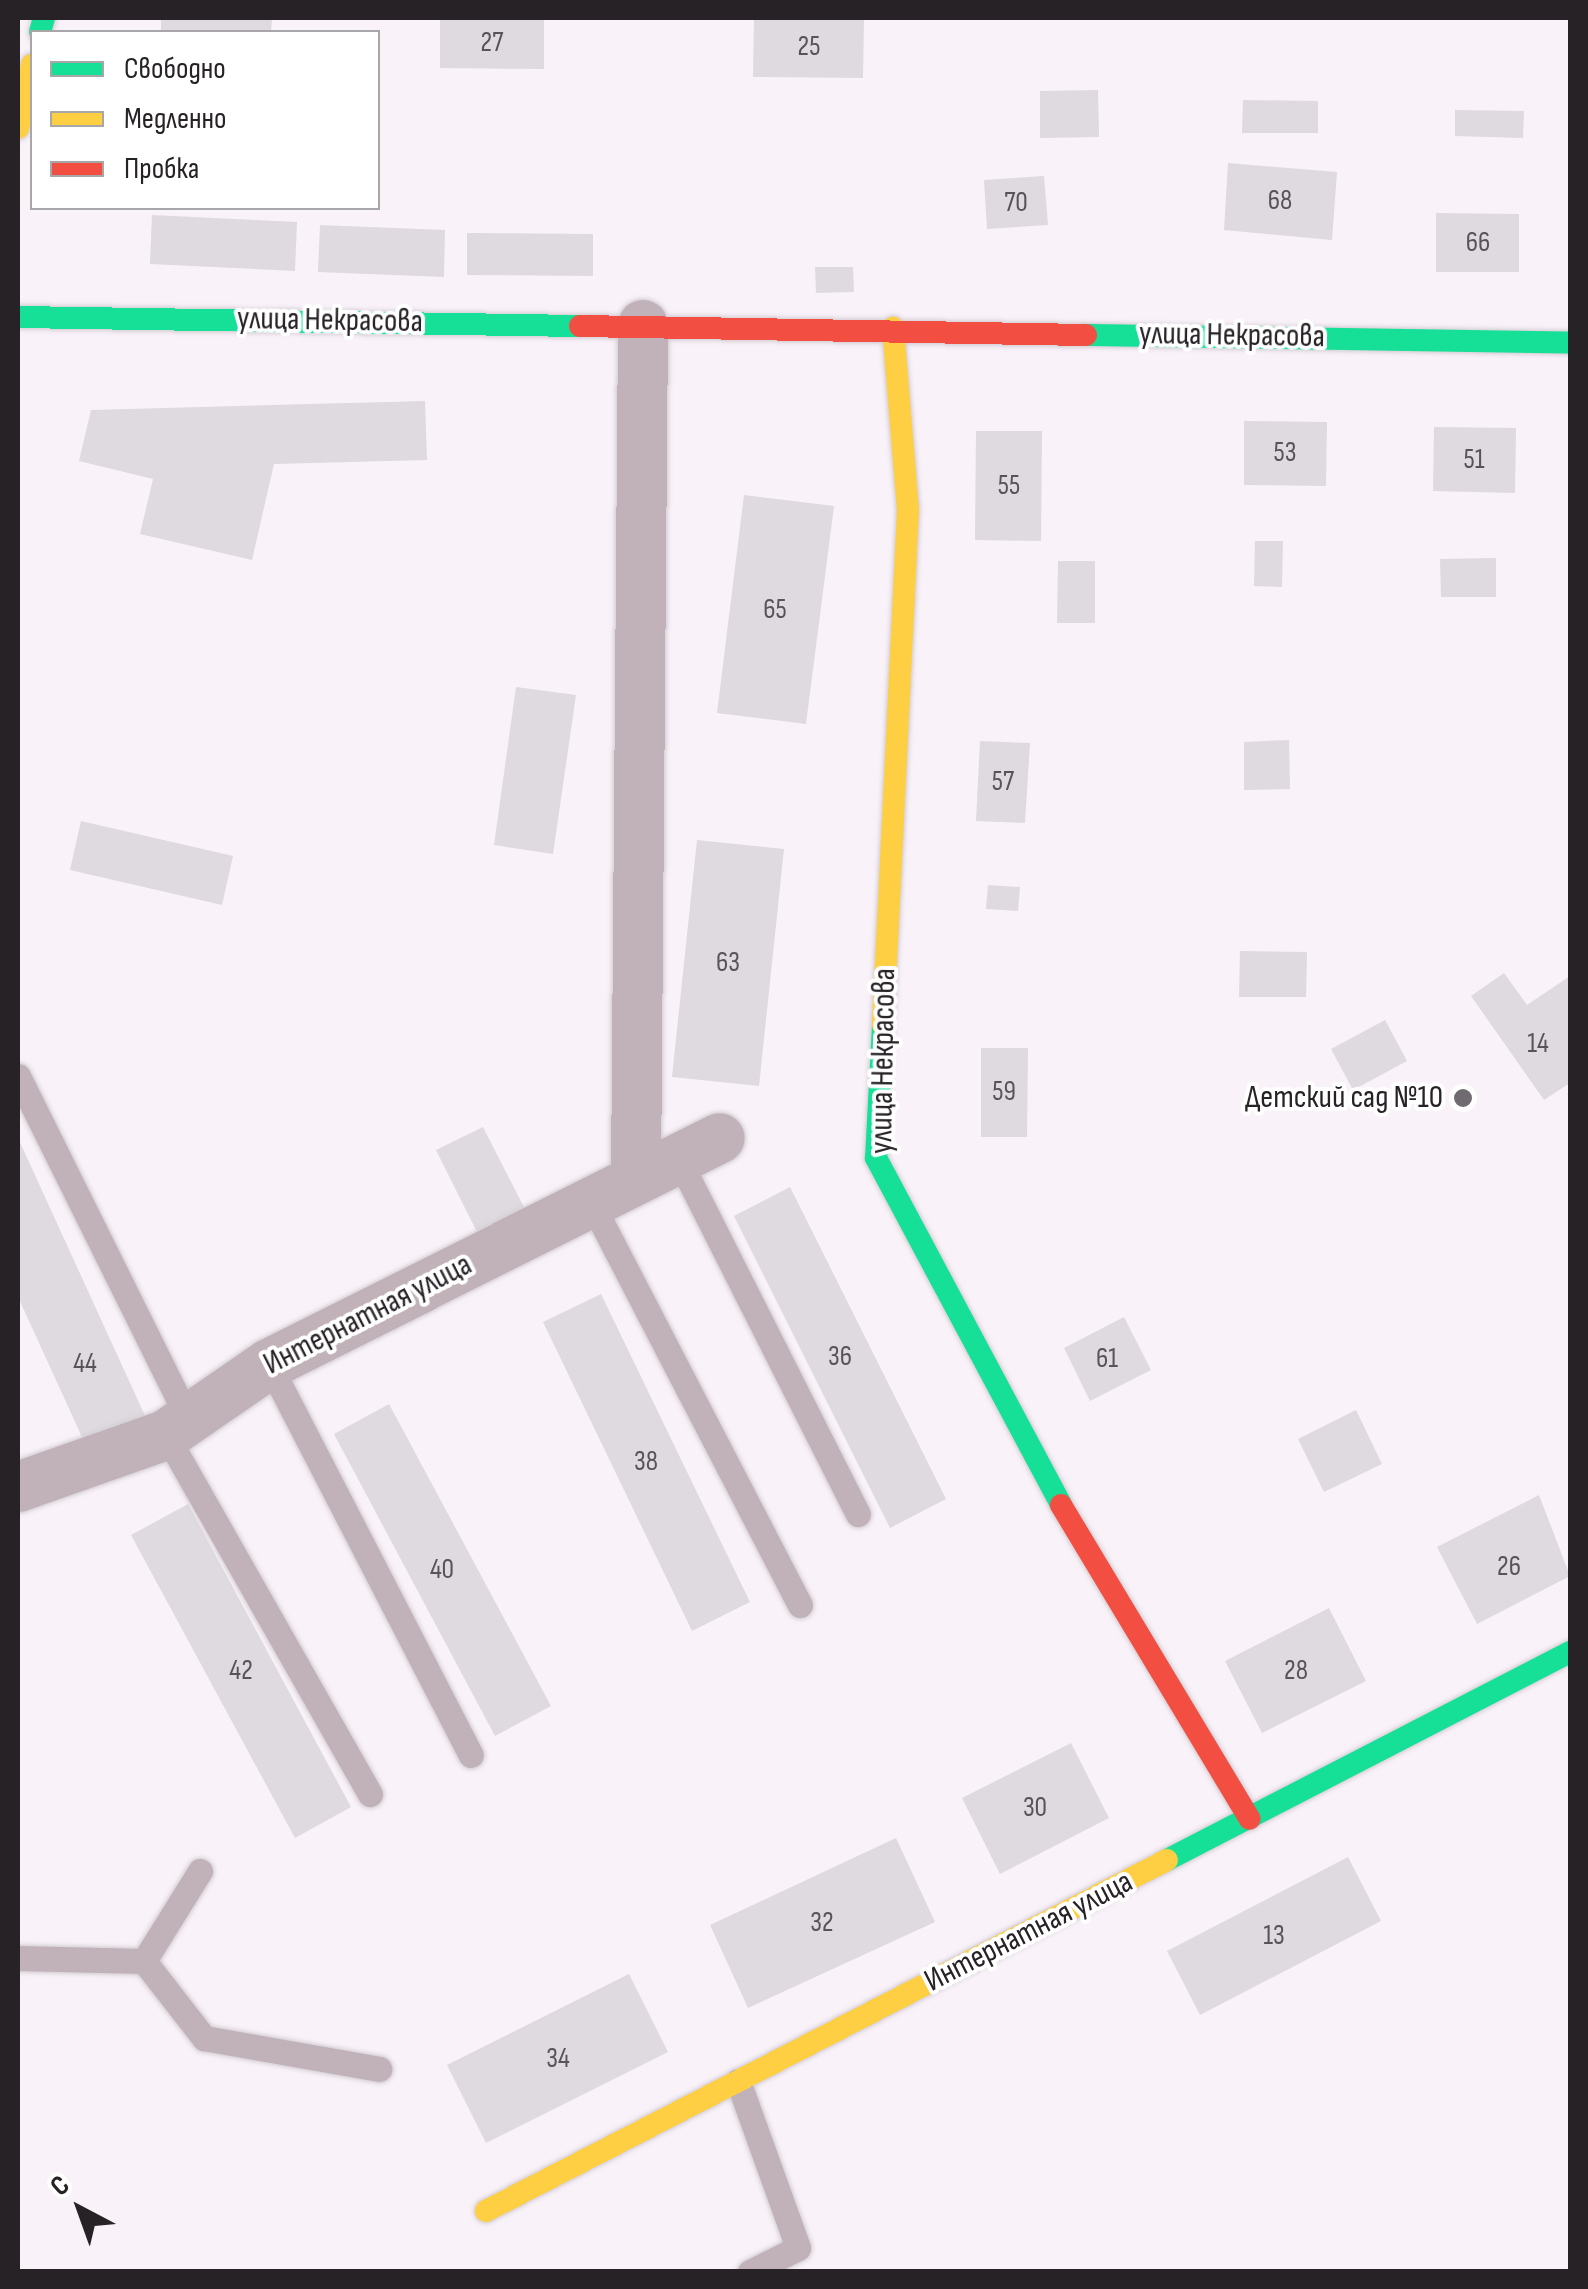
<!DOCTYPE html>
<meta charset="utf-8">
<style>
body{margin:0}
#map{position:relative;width:1588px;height:2289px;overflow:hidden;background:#f9f2f9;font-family:"Sofia Sans Condensed",sans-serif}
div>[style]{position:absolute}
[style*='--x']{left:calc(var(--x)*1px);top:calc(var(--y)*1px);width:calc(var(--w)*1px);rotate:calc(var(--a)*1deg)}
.building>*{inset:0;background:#dedae0}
.roads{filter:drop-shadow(0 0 2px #d2cdd2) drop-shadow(0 0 2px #d2cdd2)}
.lane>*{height:25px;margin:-12.5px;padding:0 12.5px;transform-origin:12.5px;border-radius:12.5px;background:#c0b2b8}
.street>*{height:50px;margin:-25px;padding:0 25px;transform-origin:25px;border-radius:25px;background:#c0b2b8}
.fast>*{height:22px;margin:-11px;padding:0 11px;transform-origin:11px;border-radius:11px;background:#16e098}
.slow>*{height:22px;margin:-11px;padding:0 11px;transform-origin:11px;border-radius:11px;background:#ffcf43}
.jam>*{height:22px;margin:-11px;padding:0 11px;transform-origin:11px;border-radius:11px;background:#f24e42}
.dots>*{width:28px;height:28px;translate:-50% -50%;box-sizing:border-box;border:5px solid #fff;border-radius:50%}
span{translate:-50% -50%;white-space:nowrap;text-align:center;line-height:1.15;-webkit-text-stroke:8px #fff;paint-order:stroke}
.number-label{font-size:28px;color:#575358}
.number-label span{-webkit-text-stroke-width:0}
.street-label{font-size:32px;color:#262226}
.poi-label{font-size:32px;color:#262226}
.right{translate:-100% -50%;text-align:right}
.frame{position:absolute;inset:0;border:20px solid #262226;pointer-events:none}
.legend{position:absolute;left:30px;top:30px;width:350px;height:180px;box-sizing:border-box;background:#fff;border:2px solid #a8a7a8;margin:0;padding:12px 18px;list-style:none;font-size:30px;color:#262226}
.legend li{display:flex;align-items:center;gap:20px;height:50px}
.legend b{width:50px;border:2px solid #a8a7a8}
.north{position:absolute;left:30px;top:2159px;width:100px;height:100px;-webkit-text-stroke:8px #fff;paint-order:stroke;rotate:319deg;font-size:28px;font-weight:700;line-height:40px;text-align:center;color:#262226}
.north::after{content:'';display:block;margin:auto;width:35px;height:45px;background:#262226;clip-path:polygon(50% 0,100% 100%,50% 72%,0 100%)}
</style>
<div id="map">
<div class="building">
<i style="clip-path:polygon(161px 18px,272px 18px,271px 32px,161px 32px)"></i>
<i style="clip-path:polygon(440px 18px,544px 18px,544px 69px,440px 68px)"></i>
<i style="clip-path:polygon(754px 18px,864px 18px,863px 78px,753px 77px)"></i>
<i style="clip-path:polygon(1098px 90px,1099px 137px,1040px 138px,1040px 91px)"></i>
<i style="clip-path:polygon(1243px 100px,1318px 101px,1318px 133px,1242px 133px)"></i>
<i style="clip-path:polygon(1455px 110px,1524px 111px,1523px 138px,1455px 136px)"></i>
<i style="clip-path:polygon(1228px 163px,1337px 172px,1332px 240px,1224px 230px)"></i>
<i style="clip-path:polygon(1044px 176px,1048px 225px,987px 229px,984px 180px)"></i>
<i style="clip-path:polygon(1436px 213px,1519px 214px,1519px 272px,1436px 272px)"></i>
<i style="clip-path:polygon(152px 215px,297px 222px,295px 271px,150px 264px)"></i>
<i style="clip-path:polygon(320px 225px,445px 230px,444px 277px,318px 272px)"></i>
<i style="clip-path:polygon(467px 233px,593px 234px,593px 276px,467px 275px)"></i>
<i style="clip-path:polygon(815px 267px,853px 267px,854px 292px,816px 293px)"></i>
<i style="clip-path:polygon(425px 401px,427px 460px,274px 464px,252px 560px,140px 534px,153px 479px,79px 461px,91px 410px)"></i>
<i style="clip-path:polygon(1244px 421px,1327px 422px,1326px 486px,1244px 485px)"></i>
<i style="clip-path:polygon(1434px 427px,1516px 428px,1515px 493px,1433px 491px)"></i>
<i style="clip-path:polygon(976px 431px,1042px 431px,1041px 541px,975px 540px)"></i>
<i style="clip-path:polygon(744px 495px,834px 506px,806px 724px,717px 713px)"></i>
<i style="clip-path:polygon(1255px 541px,1283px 541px,1282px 587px,1254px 586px)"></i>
<i style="clip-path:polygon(1496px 558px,1496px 597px,1441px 597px,1440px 559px)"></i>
<i style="clip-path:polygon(1058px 561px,1095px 561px,1095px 623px,1057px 623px)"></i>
<i style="clip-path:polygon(516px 687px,576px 695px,553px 854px,494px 845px)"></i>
<i style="clip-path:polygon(1289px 740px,1290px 789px,1244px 790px,1244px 742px)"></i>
<i style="clip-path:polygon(980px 741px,1030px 743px,1025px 823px,976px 821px)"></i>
<i style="clip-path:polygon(81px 821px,233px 856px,222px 905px,70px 870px)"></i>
<i style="clip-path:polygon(697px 840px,784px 849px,759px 1086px,672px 1077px)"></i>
<i style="clip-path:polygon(988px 885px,1020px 887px,1018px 911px,986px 909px)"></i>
<i style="clip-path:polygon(1240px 951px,1307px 952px,1306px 997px,1239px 997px)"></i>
<i style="clip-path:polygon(1504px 973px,1527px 1005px,1570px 976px,1570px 1083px,1544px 1100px,1471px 996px)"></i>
<i style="clip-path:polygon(1385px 1020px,1407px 1061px,1353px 1090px,1331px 1049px)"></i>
<i style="clip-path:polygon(981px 1048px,1028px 1048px,1027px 1137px,981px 1137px)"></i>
<i style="clip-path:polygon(483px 1127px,532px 1223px,485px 1248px,436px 1150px)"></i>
<i style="clip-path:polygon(18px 1138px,152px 1431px,92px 1459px,18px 1297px)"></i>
<i style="clip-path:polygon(790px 1187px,946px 1499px,890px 1528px,734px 1216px)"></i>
<i style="clip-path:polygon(601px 1294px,750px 1602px,692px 1631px,543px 1322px)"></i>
<i style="clip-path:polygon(1124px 1317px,1151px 1370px,1090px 1401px,1064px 1348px)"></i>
<i style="clip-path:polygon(389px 1404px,551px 1706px,495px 1736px,334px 1434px)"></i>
<i style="clip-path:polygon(1356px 1410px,1382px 1464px,1324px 1492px,1298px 1439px)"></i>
<i style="clip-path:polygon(1539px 1495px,1570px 1576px,1477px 1624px,1437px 1547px)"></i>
<i style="clip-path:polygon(188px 1504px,351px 1807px,295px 1838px,131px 1535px)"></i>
<i style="clip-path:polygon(1329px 1608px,1366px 1681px,1262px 1733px,1225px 1661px)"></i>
<i style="clip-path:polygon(1071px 1743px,1109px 1818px,1000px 1874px,962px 1798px)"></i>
<i style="clip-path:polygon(896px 1838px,935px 1922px,748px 2008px,710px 1925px)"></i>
<i style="clip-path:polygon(1348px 1857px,1381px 1921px,1200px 2015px,1167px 1951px)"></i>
<i style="clip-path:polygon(629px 1974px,668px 2052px,486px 2143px,447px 2065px)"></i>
</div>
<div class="roads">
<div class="lane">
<i style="--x:18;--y:1076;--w:380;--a:63.6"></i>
<i style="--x:678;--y:1158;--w:399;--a:63.2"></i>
<i style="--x:591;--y:1202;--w:454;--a:62.6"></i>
<i style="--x:269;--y:1364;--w:440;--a:62.7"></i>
<i style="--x:166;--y:1435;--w:413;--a:60.4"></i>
<i style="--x:18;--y:1958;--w:126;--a:1.4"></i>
<i style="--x:144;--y:1961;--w:98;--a:52.1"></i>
<i style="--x:204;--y:2038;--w:178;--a:10"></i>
<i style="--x:144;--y:1961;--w:106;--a:-58.1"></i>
<i style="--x:738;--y:2081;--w:177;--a:70.2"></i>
<i style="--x:798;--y:2248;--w:54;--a:153.4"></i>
</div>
<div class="street">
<i style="--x:636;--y:1179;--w:854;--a:-89.53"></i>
<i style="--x:18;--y:1487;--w:157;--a:-19.4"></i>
<i style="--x:166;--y:1435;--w:125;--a:-34.6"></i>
<i style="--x:269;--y:1364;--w:504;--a:-26.62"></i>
</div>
<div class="fast">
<i style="--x:40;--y:32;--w:15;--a:-74"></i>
<i style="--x:18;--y:317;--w:562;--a:0.92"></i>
<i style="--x:1086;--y:335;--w:484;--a:0.9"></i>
<i style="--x:883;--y:1025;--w:133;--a:93"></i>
<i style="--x:876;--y:1158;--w:393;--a:61.9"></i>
<i style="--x:1167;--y:1860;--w:454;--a:-27.3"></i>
</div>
<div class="slow">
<i style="--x:18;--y:128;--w:65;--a:-77.5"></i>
<i style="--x:883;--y:1025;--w:516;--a:-87.22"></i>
<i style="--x:908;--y:510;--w:183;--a:-94.7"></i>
<i style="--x:486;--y:2211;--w:766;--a:-27.27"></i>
</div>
<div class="jam">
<i style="--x:580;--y:326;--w:506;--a:1.02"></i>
<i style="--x:1061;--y:1505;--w:366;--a:59"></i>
</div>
</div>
<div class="dots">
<i style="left:1463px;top:1098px;background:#706b70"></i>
</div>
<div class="number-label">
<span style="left:492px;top:43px">27</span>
<span style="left:809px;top:47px">25</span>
<span style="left:1280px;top:201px">68</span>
<span style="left:1016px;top:203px">70</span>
<span style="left:1478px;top:243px">66</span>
<span style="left:1285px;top:453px">53</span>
<span style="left:1474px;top:460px">51</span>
<span style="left:1009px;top:486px">55</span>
<span style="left:775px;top:610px">65</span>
<span style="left:1003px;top:782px">57</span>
<span style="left:728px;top:963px">63</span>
<span style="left:1538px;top:1044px">14</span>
<span style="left:1004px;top:1092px">59</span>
<span style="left:840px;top:1357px">36</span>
<span style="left:1107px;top:1359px">61</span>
<span style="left:85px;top:1364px">44</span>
<span style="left:646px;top:1462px">38</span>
<span style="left:1509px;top:1567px">26</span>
<span style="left:442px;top:1570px">40</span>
<span style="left:241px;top:1671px">42</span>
<span style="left:1296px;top:1671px">28</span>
<span style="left:1035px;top:1808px">30</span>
<span style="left:822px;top:1923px">32</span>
<span style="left:1274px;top:1936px">13</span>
<span style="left:558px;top:2059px">34</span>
</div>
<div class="street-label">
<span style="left:330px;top:321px;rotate:1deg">улица Некрасова</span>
<span style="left:1232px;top:336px;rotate:1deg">улица Некрасова</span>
<span style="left:884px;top:1061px;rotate:-89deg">улица Некрасова</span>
<span style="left:368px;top:1315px;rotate:-27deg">Интернатная улица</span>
<span style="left:1029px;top:1932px;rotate:-27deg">Интернатная улица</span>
</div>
<div class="poi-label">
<span class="right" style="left:1443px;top:1098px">Детский сад №10</span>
</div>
<div class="frame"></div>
<ul class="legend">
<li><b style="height:12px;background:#16e098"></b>Свободно</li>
<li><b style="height:12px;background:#ffcf43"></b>Медленно</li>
<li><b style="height:12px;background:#f24e42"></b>Пробка</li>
</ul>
<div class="north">С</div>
</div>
